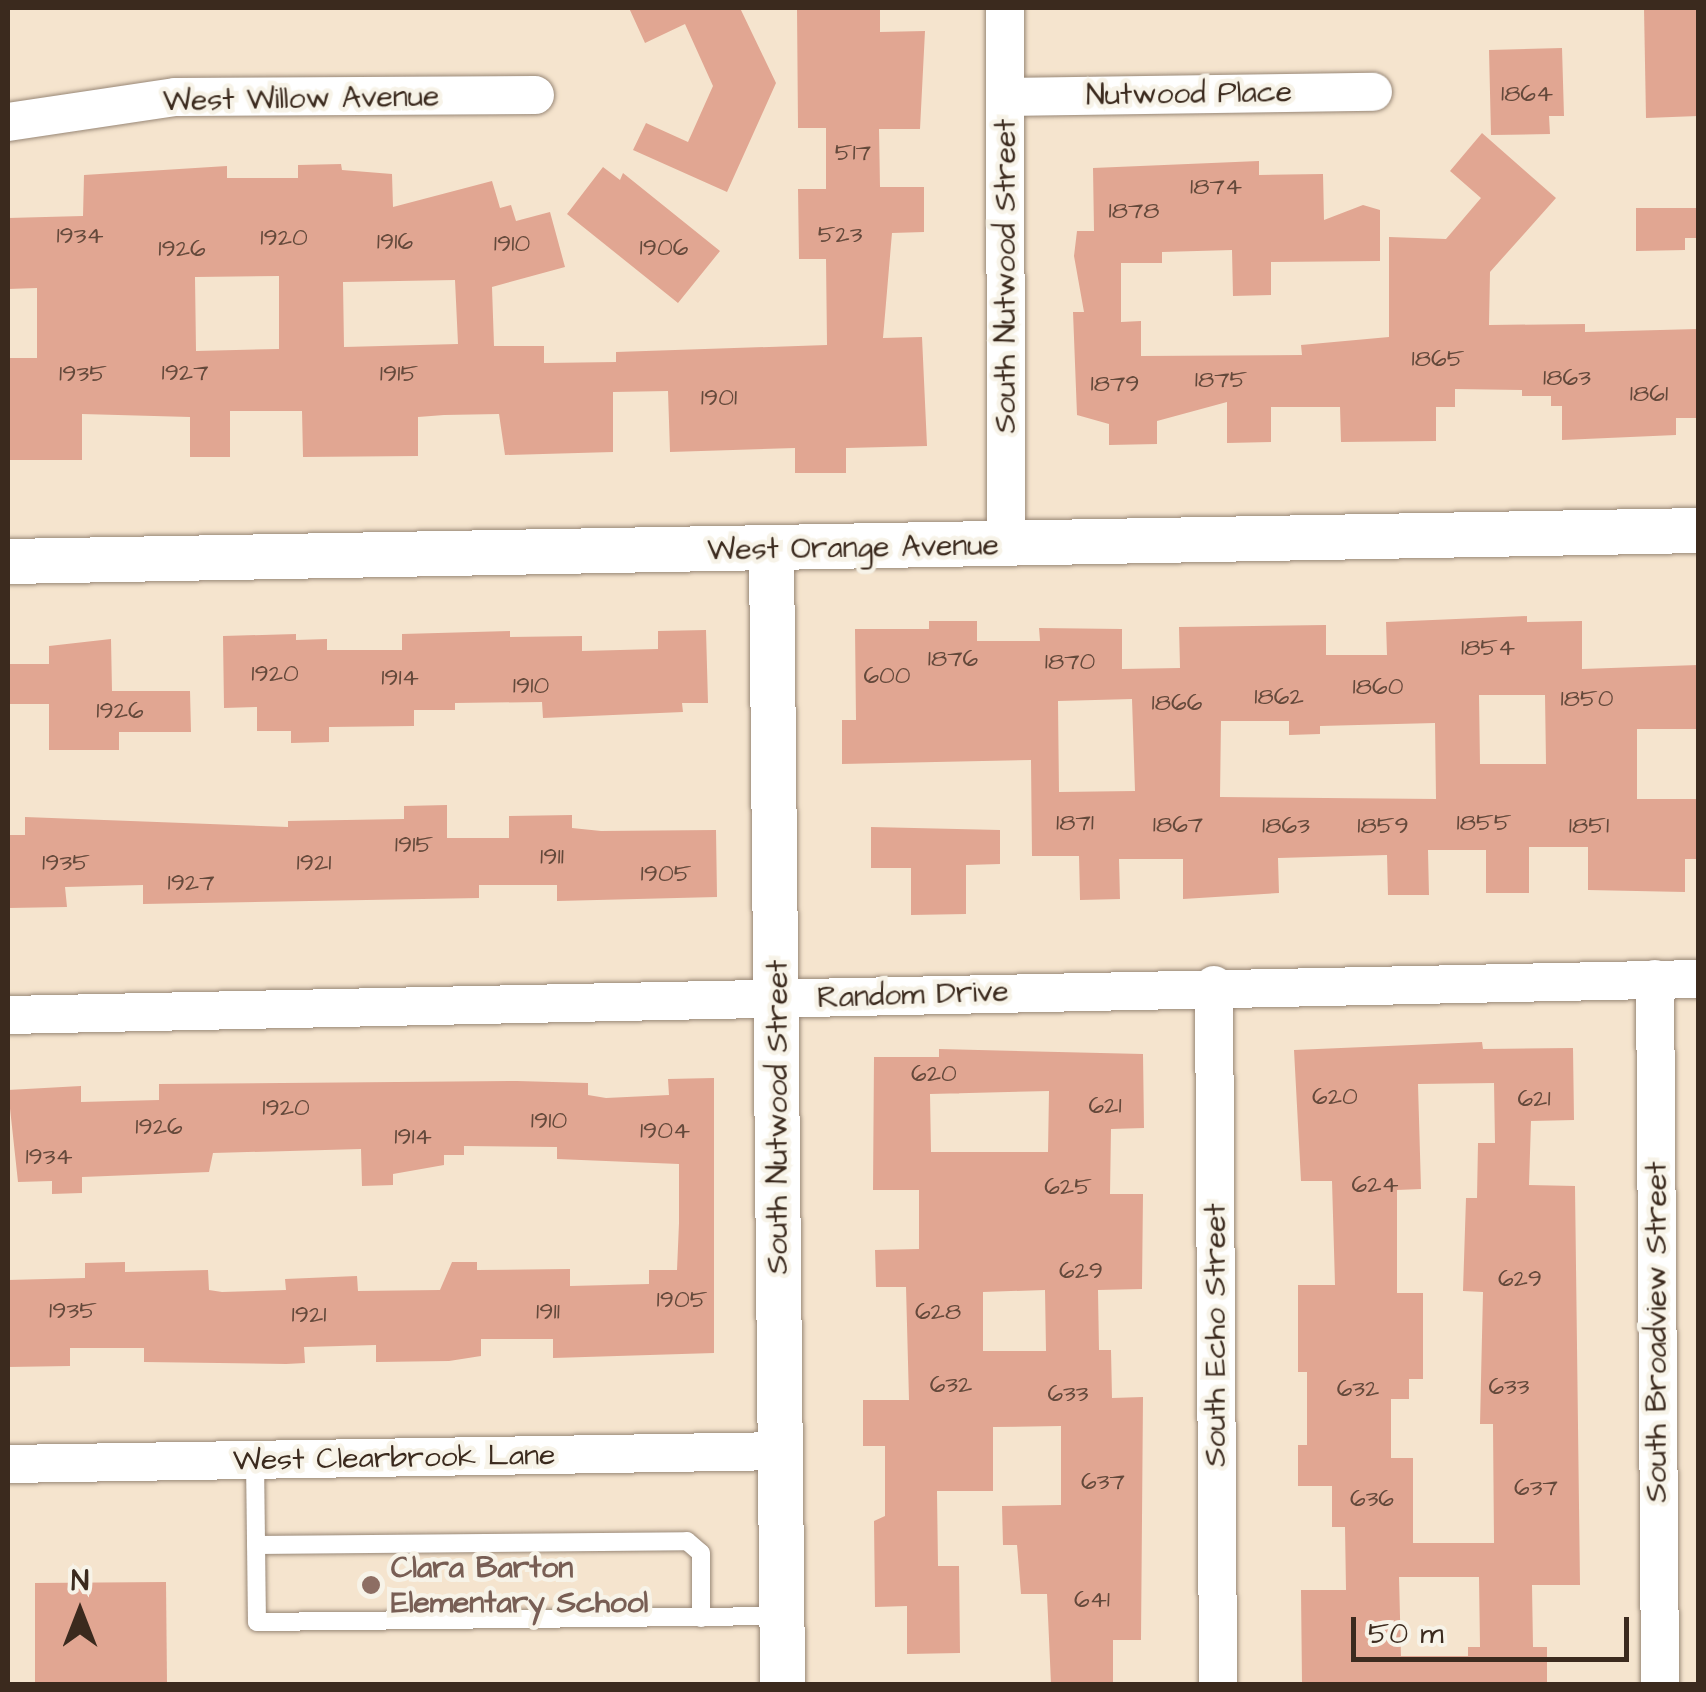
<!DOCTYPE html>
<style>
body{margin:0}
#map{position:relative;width:1706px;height:1692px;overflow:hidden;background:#f5e4ce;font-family:"Architects Daughter",sans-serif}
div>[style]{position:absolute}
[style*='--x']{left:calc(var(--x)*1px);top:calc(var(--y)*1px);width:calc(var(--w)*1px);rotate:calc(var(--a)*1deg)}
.building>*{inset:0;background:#e1a692}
.roads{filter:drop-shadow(0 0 2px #988776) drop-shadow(0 0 2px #988776)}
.service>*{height:18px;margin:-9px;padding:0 9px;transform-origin:9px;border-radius:9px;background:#fff}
.minor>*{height:38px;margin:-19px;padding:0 19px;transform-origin:19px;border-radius:19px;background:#fff}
.tertiary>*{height:45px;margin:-22.5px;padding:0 22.5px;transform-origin:22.5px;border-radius:22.5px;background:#fff}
.dots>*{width:28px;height:28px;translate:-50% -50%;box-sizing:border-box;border:5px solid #f7f3e8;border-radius:50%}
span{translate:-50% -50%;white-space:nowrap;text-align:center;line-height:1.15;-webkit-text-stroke:9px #f7f3e8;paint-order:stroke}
.number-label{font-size:25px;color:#64493b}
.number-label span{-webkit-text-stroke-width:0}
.street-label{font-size:30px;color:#3b2a1e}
.education-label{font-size:30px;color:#785e54;font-weight:700}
.left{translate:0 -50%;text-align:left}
.frame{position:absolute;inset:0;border:10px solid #3b2a1e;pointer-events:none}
.north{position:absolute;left:30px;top:1562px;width:100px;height:100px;-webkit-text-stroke:8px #f7f3e8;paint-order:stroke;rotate:0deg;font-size:28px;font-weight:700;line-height:40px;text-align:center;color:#3b2a1e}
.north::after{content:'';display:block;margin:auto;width:35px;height:45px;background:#3b2a1e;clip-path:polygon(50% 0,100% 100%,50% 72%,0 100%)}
.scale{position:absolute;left:1351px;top:1617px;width:278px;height:45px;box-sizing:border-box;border:5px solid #3b2a1e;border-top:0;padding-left:12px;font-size:30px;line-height:35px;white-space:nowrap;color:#3b2a1e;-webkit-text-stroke:8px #f7f3e8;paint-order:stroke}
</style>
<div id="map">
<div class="building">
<i style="clip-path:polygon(629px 8px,740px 8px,776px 83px,727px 192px,633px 150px,646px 123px,688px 142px,713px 86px,685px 24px,645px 43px)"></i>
<i style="clip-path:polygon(evenodd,797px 8px,880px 8px,880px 32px,925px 31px,920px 129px,879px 129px,880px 187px,924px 187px,924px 232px,892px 233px,883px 338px,922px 337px,927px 446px,846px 448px,846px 473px,795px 473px,795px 448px,670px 452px,668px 391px,613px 392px,613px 452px,505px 455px,499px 414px,444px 415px,418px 417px,418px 456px,303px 457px,302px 411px,230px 411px,230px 457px,190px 457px,190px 417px,82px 414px,82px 460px,8px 460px,8px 358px,37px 358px,37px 288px,8px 289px,8px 218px,83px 216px,84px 175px,227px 166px,227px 178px,298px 178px,298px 165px,341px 164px,342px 170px,392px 174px,393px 207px,492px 181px,500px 208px,511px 205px,516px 221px,550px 212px,565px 267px,492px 287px,494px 346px,544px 346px,544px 363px,616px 362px,616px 352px,827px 345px,826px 259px,799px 259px,798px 189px,826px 189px,826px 128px,798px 128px,797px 8px,279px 276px,279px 349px,196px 351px,195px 277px,279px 276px,797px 8px,455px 280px,458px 344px,344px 347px,343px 282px,455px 280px)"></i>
<i style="clip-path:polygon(1644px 8px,1698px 8px,1698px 116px,1646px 118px)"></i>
<i style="clip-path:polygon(1562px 48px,1564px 116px,1549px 116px,1550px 134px,1491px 135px,1489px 50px)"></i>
<i style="clip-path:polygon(1482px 133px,1556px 198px,1490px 272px,1489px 325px,1585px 324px,1585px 332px,1698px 329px,1698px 418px,1676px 418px,1676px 435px,1562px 440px,1562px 406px,1551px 406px,1551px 396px,1522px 396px,1522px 390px,1455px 389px,1455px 407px,1436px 407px,1436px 441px,1341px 442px,1340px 407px,1271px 407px,1271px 442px,1227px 443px,1227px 402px,1157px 421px,1157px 444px,1109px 445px,1109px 424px,1077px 415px,1073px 312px,1084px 312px,1074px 256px,1077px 231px,1094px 231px,1093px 168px,1259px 161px,1259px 175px,1323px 174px,1324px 220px,1363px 205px,1380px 210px,1380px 261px,1271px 262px,1271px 295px,1233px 296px,1232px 250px,1162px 252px,1162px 263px,1121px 263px,1121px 322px,1141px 321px,1141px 356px,1302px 355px,1301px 345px,1389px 337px,1389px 237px,1446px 239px,1481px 198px,1450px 171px)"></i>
<i style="clip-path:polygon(603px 167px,620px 180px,623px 173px,720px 251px,678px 303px,567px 214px)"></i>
<i style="clip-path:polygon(1636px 208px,1698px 208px,1698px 238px,1685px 238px,1685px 250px,1636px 251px)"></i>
<i style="clip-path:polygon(evenodd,1527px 616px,1527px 622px,1582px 621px,1582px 669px,1698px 665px,1698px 729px,1637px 729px,1637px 799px,1698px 799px,1698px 859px,1685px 859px,1685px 892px,1588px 890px,1588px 847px,1529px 847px,1529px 893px,1486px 893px,1486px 850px,1428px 850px,1429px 895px,1388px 895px,1387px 855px,1278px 858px,1279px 893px,1183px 899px,1183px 859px,1119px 859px,1120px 899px,1080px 900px,1079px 856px,1032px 856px,1031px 760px,842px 764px,842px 720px,856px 720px,855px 629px,929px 629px,929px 621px,977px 621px,977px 641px,1040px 641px,1039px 628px,1122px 629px,1122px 669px,1180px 668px,1179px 627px,1326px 625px,1326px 655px,1387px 655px,1386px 622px,1527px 616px,1479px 695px,1545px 695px,1546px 764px,1480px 764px,1479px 695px,1527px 616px,1132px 699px,1135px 791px,1059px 792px,1058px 701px,1132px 699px,1527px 616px,1221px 721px,1289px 721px,1289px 735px,1320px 734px,1320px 726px,1435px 723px,1436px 799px,1220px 797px,1221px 721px)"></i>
<i style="clip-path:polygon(706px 630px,708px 703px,682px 703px,683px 712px,543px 718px,542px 702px,455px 703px,455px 710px,414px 710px,414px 726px,329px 727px,329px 742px,291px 743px,291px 731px,257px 731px,257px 707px,224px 708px,223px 636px,296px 634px,296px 640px,327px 639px,327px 650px,402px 650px,402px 634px,510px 631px,510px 637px,582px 636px,582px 651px,658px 649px,658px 631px)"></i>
<i style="clip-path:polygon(111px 639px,112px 691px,190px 691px,191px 732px,119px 732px,119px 750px,49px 750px,49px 704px,8px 704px,8px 664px,49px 664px,49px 646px)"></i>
<i style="clip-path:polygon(447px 805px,447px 838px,509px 838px,509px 816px,572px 815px,572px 828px,601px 831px,716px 830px,717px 897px,557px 901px,557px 885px,479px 885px,479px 898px,143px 904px,143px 885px,65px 887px,67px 907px,8px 908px,8px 835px,25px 835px,25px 817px,288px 827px,288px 821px,404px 819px,404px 806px)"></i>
<i style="clip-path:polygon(871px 827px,1000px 830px,1000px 864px,966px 865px,966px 914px,911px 915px,911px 868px,871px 868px)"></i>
<i style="clip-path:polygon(evenodd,1482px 1042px,1483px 1049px,1573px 1048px,1574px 1120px,1531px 1121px,1529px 1185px,1575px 1186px,1580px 1585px,1532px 1585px,1533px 1647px,1547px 1647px,1547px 1684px,1302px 1684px,1301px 1590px,1346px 1590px,1345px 1527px,1332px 1527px,1332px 1486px,1298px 1486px,1298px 1445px,1307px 1445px,1307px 1372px,1298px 1372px,1298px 1285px,1335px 1285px,1332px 1181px,1301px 1181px,1294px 1050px,1482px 1042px,1494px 1083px,1495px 1143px,1478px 1143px,1477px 1198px,1466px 1198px,1463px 1291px,1483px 1292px,1480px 1424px,1493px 1424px,1494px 1543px,1413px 1543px,1413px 1458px,1391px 1458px,1391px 1399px,1409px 1399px,1409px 1379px,1423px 1379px,1423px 1293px,1397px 1293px,1397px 1190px,1421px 1189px,1418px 1084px,1494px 1083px,1482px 1042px,1399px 1577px,1479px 1577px,1480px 1647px,1468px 1647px,1468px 1656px,1401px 1656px,1399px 1577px)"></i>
<i style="clip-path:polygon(evenodd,939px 1049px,1143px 1054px,1144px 1128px,1111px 1129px,1110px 1194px,1143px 1194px,1142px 1289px,1098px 1290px,1099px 1350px,1111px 1350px,1112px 1398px,1143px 1397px,1141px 1640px,1113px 1640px,1113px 1684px,1051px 1684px,1047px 1594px,1021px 1594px,1017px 1545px,1003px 1545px,1002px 1506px,1061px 1505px,1061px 1426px,993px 1427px,993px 1491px,937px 1491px,938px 1566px,959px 1566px,960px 1653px,907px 1654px,907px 1606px,875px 1607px,874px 1521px,885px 1516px,885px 1446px,863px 1446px,863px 1400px,909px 1400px,906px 1287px,876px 1287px,875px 1250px,919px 1249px,919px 1190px,873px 1190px,874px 1057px,939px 1057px,939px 1049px,1049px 1091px,1048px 1152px,931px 1152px,930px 1094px,1049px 1091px,939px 1049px,1045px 1290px,1046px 1351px,983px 1351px,983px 1292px,1045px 1290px)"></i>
<i style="clip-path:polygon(714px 1078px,714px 1353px,553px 1358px,553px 1339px,481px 1339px,481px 1356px,449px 1361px,376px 1362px,376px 1345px,304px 1347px,305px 1363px,286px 1364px,144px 1362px,144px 1348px,70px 1348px,70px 1366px,8px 1367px,8px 1280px,85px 1278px,85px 1263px,125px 1262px,125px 1272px,208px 1270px,209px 1290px,222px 1292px,286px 1290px,285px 1279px,357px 1276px,358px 1291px,440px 1290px,452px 1262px,477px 1262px,477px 1270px,570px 1269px,570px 1286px,649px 1284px,649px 1270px,677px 1270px,679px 1223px,679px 1164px,557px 1159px,557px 1147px,464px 1146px,464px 1155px,444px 1155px,444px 1165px,393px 1174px,393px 1185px,362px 1186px,361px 1149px,213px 1153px,209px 1172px,82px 1177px,82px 1193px,52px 1194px,52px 1181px,18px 1182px,8px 1090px,81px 1086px,81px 1102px,159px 1100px,159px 1084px,517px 1081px,588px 1083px,588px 1095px,606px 1098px,669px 1095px,668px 1079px)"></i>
<i style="clip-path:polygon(166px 1582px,167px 1684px,35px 1684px,35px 1583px)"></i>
</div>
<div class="roads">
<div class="service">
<i style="--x:255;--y:1460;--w:162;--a:89.3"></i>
<i style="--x:257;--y:1622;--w:522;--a:-0.66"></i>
<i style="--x:256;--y:1545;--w:431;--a:-0.5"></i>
<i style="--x:687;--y:1541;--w:18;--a:41"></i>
<i style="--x:701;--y:1553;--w:65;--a:90"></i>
</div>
<div class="minor">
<i style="--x:1005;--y:8;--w:536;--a:89.89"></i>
<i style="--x:1006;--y:97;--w:367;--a:-0.8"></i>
<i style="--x:8;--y:122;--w:169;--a:-8.5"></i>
<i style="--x:175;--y:97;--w:360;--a:-0.3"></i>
<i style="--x:1655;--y:979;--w:705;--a:89.59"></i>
<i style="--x:1214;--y:985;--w:699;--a:89.67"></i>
<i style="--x:8;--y:1015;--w:1690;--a:-1.22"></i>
<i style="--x:8;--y:1464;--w:772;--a:-0.96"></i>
</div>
<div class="tertiary">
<i style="--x:771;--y:551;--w:1133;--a:89.44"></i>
<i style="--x:8;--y:561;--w:1690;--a:-1.05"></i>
</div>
</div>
<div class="dots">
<i style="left:371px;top:1585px;background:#8d6e63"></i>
</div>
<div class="number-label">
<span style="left:1527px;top:94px">1864</span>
<span style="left:853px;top:153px">517</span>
<span style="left:1216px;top:187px">1874</span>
<span style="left:1134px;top:211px">1878</span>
<span style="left:840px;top:235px">523</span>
<span style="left:80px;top:236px">1934</span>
<span style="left:284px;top:238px">1920</span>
<span style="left:395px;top:242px">1916</span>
<span style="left:512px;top:244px">1910</span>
<span style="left:664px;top:248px">1906</span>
<span style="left:182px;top:249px">1926</span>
<span style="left:1438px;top:359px">1865</span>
<span style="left:185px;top:373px">1927</span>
<span style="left:83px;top:374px">1935</span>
<span style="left:399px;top:374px">1915</span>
<span style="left:1567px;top:378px">1863</span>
<span style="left:1221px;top:380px">1875</span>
<span style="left:1115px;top:384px">1879</span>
<span style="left:1649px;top:394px">1861</span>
<span style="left:719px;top:398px">1901</span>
<span style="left:1488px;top:648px">1854</span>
<span style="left:953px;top:659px">1876</span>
<span style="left:1070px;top:662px">1870</span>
<span style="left:275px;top:674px">1920</span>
<span style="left:887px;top:676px">600</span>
<span style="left:400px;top:678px">1914</span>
<span style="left:531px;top:686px">1910</span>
<span style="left:1378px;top:687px">1860</span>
<span style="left:1279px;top:697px">1862</span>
<span style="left:1587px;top:699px">1850</span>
<span style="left:1177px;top:703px">1866</span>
<span style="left:120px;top:711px">1926</span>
<span style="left:1075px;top:823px">1871</span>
<span style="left:1484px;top:823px">1855</span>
<span style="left:1178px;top:825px">1867</span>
<span style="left:1286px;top:826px">1863</span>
<span style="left:1383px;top:826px">1859</span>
<span style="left:1589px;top:826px">1851</span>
<span style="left:414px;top:845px">1915</span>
<span style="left:552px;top:857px">1911</span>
<span style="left:66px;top:863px">1935</span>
<span style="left:314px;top:863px">1921</span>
<span style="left:666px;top:874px">1905</span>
<span style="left:191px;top:883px">1927</span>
<span style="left:934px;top:1074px">620</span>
<span style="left:1335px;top:1097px">620</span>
<span style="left:1534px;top:1099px">621</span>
<span style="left:1105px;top:1106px">621</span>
<span style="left:286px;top:1108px">1920</span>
<span style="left:549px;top:1121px">1910</span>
<span style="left:159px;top:1127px">1926</span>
<span style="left:665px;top:1131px">1904</span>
<span style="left:413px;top:1137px">1914</span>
<span style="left:49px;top:1157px">1934</span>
<span style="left:1375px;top:1185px">624</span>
<span style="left:1068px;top:1187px">625</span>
<span style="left:1081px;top:1271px">629</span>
<span style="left:1520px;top:1279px">629</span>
<span style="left:682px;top:1300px">1905</span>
<span style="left:73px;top:1311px">1935</span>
<span style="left:548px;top:1312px">1911</span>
<span style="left:938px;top:1312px">628</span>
<span style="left:309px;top:1315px">1921</span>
<span style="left:951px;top:1385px">632</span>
<span style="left:1509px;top:1387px">633</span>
<span style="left:1358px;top:1389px">632</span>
<span style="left:1068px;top:1394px">633</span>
<span style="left:1103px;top:1482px">637</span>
<span style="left:1536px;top:1488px">637</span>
<span style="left:1372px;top:1499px">636</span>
<span style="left:1092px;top:1600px">641</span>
</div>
<div class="street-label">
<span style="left:1189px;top:94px;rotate:-1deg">Nutwood Place</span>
<span style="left:301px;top:99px;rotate:-1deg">West Willow Avenue</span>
<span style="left:1006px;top:276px;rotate:-90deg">South Nutwood Street</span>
<span style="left:853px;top:548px;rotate:-1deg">West Orange Avenue</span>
<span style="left:913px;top:995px;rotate:-2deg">Random Drive</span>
<span style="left:778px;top:1117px;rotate:-90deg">South Nutwood Street</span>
<span style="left:1657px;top:1332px;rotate:-90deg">South Broadview Street</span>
<span style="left:1216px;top:1335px;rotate:-90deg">South Echo Street</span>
<span style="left:394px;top:1458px;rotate:-1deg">West Clearbrook Lane</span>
</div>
<div class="education-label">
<span class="left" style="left:391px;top:1585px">Clara Barton<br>Elementary School</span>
</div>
<div class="frame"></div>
<div class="north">N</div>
<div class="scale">50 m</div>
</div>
